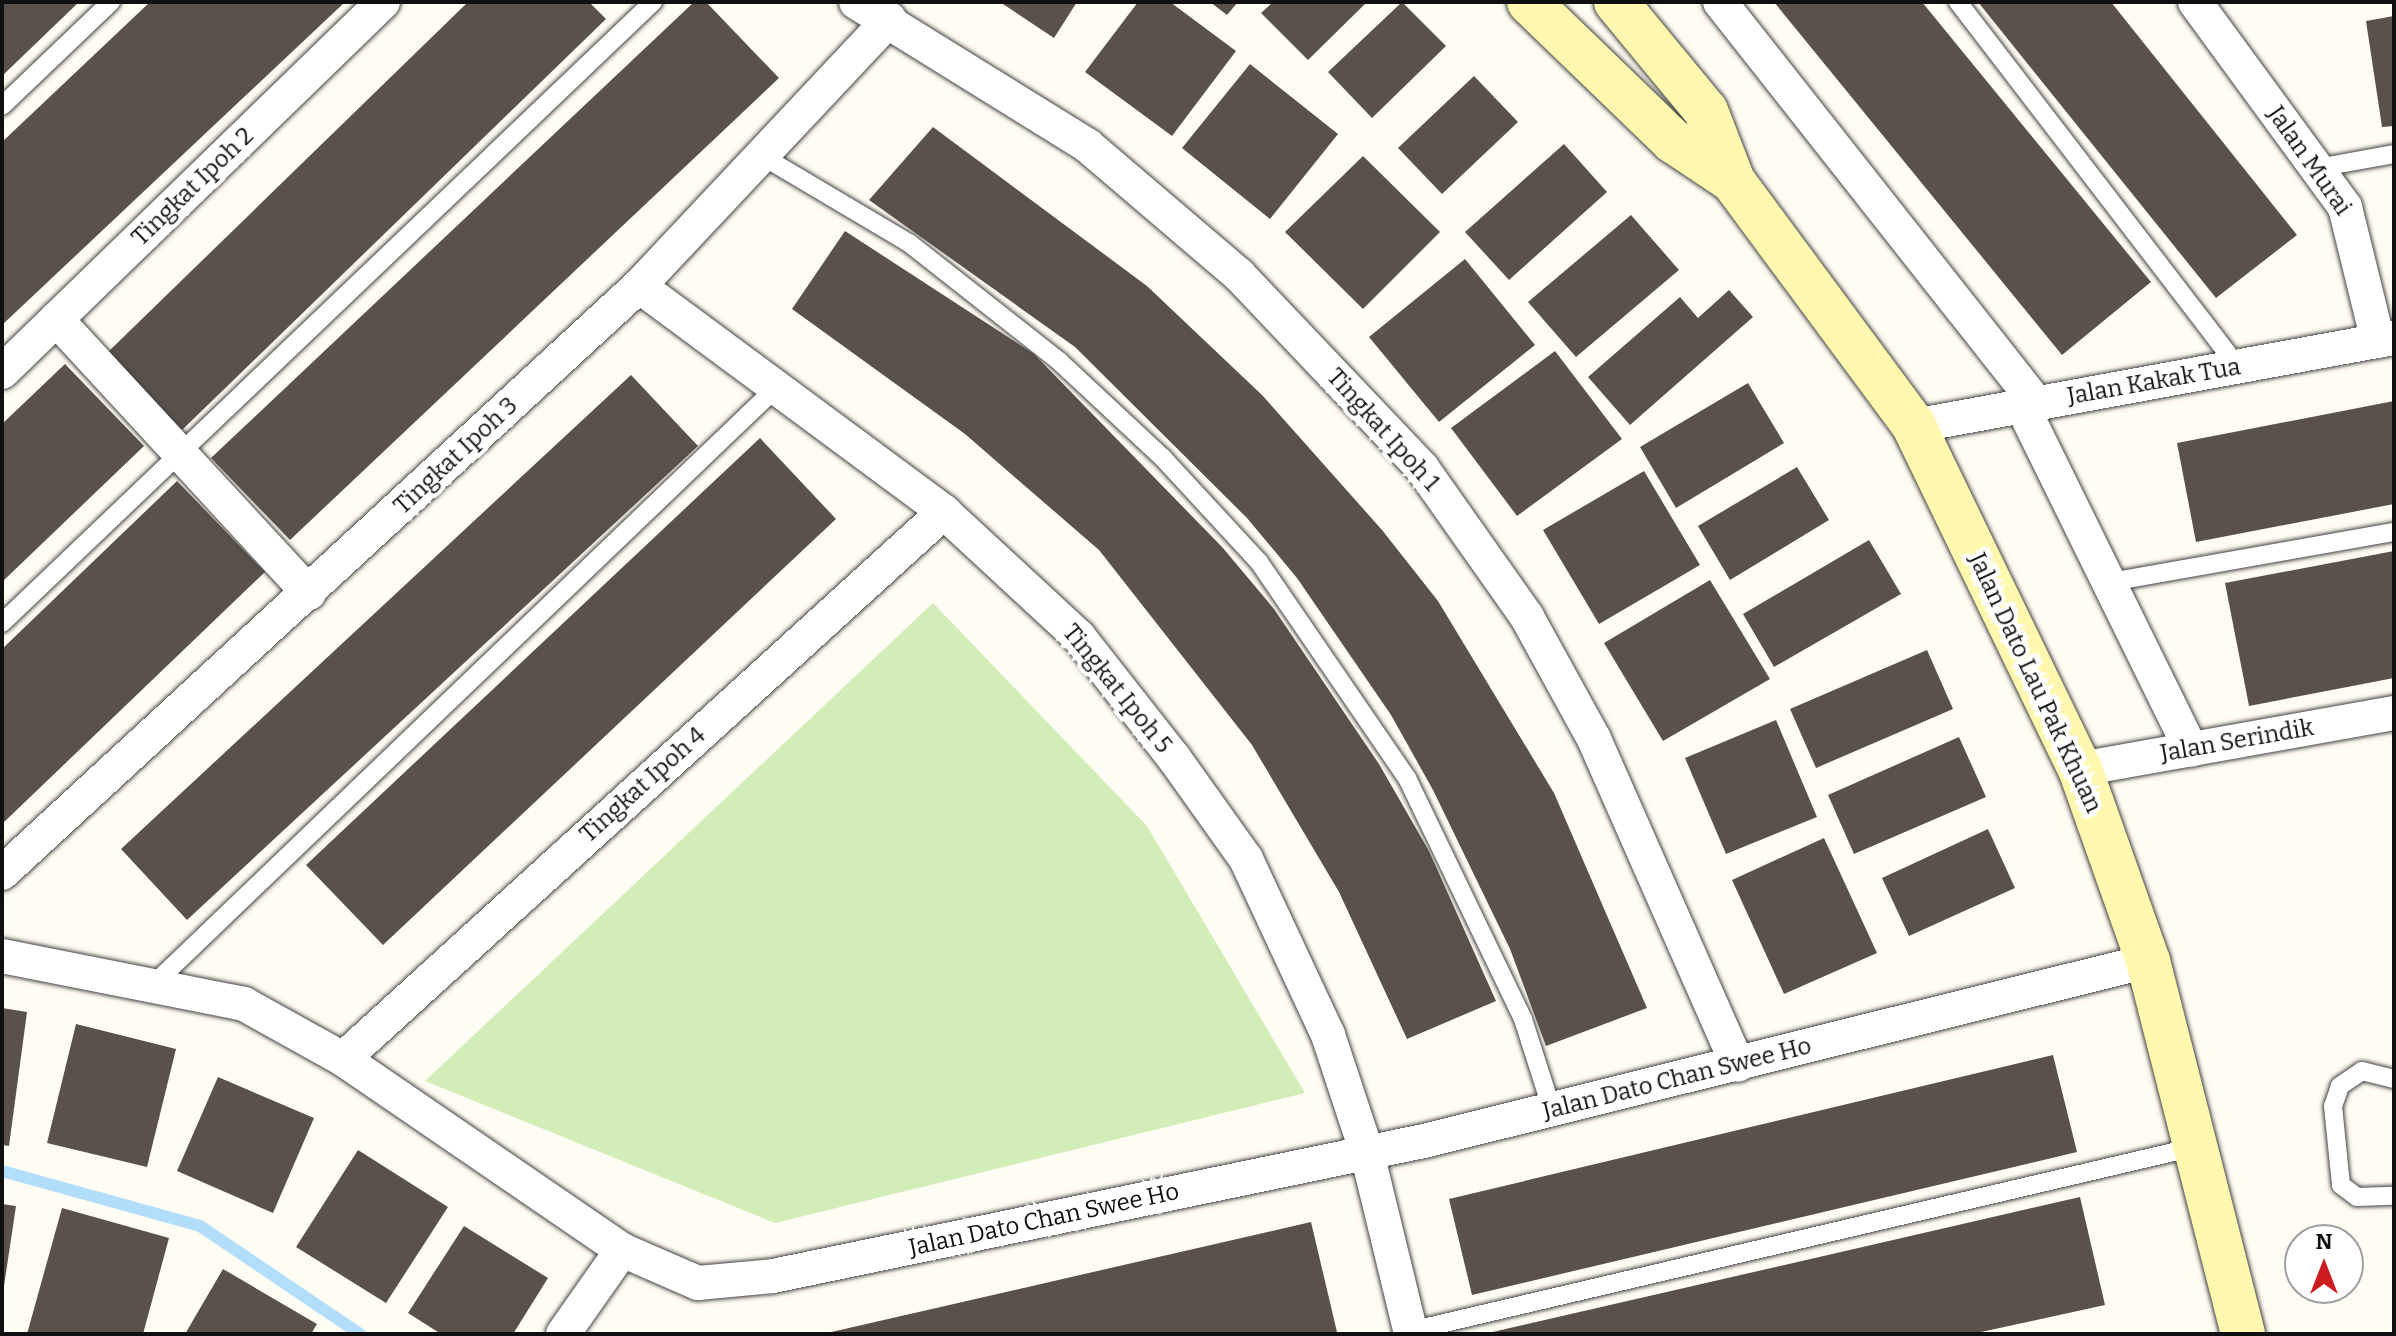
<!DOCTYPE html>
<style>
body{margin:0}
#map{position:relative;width:2396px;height:1336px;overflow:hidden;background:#fffdf3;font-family:Bitter,serif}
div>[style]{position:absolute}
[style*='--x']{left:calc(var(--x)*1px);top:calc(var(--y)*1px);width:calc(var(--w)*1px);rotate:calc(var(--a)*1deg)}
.green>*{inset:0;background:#d3edb8}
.stream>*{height:12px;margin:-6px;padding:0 6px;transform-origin:6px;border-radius:6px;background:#b3defb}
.building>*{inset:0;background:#5a514b}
.roads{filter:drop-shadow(0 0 2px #434343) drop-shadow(0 0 2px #434343)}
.lane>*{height:18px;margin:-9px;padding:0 9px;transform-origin:9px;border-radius:9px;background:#fff}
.street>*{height:34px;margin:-17px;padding:0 17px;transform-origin:17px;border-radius:17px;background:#fff}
.secondary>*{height:44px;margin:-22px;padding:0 22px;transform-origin:22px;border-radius:22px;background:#fff8ae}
span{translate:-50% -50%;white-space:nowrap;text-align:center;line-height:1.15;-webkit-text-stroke:8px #fff;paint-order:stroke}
.street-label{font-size:24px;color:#101010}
.frame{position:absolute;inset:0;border:4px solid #101010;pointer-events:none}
.north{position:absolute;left:2284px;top:1224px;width:80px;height:80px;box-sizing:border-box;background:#fff;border:2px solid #9f9f9f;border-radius:50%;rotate:0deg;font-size:22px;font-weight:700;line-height:32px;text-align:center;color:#101010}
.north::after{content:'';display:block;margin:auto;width:28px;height:36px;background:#cc1c20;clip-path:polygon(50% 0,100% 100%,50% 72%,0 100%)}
</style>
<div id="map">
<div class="green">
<i style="clip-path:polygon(933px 603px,1147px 826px,1305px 1093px,775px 1223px,425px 1081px)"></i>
</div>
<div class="stream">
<i style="--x:2;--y:1171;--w:205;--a:15.5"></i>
<i style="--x:200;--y:1226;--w:193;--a:34"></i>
</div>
<div class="building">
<i style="clip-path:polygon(2px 2px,79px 2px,2px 76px)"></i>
<i style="clip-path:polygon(150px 2px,345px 2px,2px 325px,2px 142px)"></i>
<i style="clip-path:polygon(468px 2px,589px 2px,606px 19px,182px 430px,107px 353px)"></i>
<i style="clip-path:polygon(694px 2px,706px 2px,779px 78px,290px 540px,211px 458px)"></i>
<i style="clip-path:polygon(1000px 2px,1077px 2px,1054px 38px)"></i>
<i style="clip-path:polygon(1138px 2px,1170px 2px,1236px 51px,1172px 136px,1085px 72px)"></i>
<i style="clip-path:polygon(1210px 2px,1238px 2px,1227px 15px)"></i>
<i style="clip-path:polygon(1273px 2px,1367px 2px,1308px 60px,1261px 13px)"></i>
<i style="clip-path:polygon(1402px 2px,1446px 46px,1372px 118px,1328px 72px)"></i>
<i style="clip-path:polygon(1774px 2px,1922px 2px,2151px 282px,2062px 355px)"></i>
<i style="clip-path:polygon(1978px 2px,2111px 2px,2297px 235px,2216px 298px)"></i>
<i style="clip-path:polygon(2394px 16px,2394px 126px,2382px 127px,2366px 21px)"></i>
<i style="clip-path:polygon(1250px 64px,1338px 134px,1270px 219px,1182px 148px)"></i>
<i style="clip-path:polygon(1474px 76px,1518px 122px,1442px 194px,1398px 148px)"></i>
<i style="clip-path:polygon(933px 127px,1147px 286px,1263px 396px,1382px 530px,1438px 601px,1554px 793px,1647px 1008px,1546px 1046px,1510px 949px,1433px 790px,1391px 715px,1297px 578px,1247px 518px,1075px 347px,869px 200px)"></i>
<i style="clip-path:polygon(1564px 144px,1607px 192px,1509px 280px,1465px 232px)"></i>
<i style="clip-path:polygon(1363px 156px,1440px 232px,1363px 309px,1285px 232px)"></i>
<i style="clip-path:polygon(1631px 215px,1679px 270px,1576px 357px,1528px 302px)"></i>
<i style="clip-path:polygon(845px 231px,1034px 354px,1223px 548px,1274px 609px,1379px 764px,1429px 851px,1496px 1001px,1407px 1039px,1339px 892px,1252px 745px,1099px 550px,965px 434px,792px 309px)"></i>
<i style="clip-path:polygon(1465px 259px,1535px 345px,1439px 422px,1369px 337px)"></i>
<i style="clip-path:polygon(1729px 290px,1753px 317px,1630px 425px,1588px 377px,1680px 297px,1698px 318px)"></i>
<i style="clip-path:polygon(1555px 351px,1622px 439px,1517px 516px,1451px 428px)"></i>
<i style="clip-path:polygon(65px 364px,144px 446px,2px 582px,2px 424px)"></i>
<i style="clip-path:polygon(631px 375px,698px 446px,187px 920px,121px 849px)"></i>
<i style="clip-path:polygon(1748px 383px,1784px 443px,1676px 508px,1640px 447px)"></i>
<i style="clip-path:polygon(2394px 401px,2394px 504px,2196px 542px,2177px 443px)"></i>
<i style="clip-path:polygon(760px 438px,836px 519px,383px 945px,306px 865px)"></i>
<i style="clip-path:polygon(1797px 467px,1829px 520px,1730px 580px,1698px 526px)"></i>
<i style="clip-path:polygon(1644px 471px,1700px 565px,1599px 624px,1543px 530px)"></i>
<i style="clip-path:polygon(177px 481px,265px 572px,2px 824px,2px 649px)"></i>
<i style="clip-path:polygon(1869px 540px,1901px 594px,1774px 667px,1743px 614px)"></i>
<i style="clip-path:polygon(2394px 551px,2394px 678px,2249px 706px,2225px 583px)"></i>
<i style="clip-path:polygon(1710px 580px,1770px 679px,1663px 741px,1604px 643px)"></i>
<i style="clip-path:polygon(1927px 650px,1953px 709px,1816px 768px,1790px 709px)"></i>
<i style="clip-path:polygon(1776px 720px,1817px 817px,1726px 854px,1685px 758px)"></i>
<i style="clip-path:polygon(1959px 737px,1986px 797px,1854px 854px,1828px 795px)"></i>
<i style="clip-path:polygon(1988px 829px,2015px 888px,1909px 936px,1882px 878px)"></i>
<i style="clip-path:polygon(1824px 838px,1877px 953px,1784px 994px,1732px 880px)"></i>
<i style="clip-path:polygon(2px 1008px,27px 1012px,9px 1146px,2px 1145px)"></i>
<i style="clip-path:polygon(76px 1024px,176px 1049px,147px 1167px,47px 1143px)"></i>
<i style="clip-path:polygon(2053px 1055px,2077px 1152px,1472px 1295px,1449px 1199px)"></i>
<i style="clip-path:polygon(218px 1077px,314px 1118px,273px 1213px,177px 1171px)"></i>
<i style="clip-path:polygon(358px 1150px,448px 1207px,386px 1303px,296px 1247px)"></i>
<i style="clip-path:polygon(2080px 1197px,2105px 1305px,1972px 1334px,1484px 1334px)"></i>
<i style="clip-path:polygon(2px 1204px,16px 1206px,4px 1286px,2px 1286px)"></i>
<i style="clip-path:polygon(62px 1208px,169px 1238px,143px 1334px,27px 1334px)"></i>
<i style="clip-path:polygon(1311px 1222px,1337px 1332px,827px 1334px,827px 1333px)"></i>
<i style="clip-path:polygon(464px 1226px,548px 1278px,513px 1334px,441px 1334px,408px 1313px)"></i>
<i style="clip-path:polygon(223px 1269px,317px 1324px,311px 1334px,185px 1334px)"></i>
</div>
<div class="roads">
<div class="lane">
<i style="--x:1958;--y:2;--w:460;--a:52.5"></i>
<i style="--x:2;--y:106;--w:151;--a:-43.7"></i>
<i style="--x:764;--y:157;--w:169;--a:30.7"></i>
<i style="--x:909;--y:243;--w:191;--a:38.2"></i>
<i style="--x:1059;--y:361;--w:141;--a:43"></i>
<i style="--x:1162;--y:457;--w:143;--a:47.3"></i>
<i style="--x:1259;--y:562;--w:262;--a:55.6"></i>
<i style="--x:1407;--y:778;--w:267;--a:64.3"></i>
<i style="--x:1523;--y:1019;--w:96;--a:72.3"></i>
<i style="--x:2317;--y:168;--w:78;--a:-10.3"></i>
<i style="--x:2110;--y:582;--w:288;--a:-10"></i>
<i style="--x:2;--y:623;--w:900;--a:-43.65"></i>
<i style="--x:156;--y:982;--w:863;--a:-43.78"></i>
<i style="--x:2394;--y:1079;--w:33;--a:-166"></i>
<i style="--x:2362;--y:1071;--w:27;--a:146"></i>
<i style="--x:2340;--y:1086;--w:21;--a:109"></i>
<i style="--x:2333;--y:1106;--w:79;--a:84.2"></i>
<i style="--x:2341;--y:1185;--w:20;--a:37"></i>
<i style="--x:2357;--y:1197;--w:37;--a:-2"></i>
<i style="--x:1406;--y:1332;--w:810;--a:-13.2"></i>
</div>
<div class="street">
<i style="--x:856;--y:2;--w:273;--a:31.8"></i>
<i style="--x:1088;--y:146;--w:199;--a:40.5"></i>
<i style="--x:1239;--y:275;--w:266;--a:46.5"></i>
<i style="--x:1422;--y:468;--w:182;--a:54.8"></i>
<i style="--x:1527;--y:617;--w:139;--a:61.2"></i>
<i style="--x:1594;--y:739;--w:356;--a:66.2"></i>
<i style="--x:1720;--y:2;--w:512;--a:51.74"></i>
<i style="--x:2195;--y:2;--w:254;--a:53.8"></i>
<i style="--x:2345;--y:207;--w:138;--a:76.2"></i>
<i style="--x:639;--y:286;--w:380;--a:36.5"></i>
<i style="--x:944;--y:512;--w:184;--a:42.8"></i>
<i style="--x:1079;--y:637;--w:154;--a:51.9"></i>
<i style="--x:1174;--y:758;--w:124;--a:54.5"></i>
<i style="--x:1246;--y:859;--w:194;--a:65"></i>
<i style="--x:1328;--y:1035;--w:124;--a:71.7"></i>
<i style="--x:1367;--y:1153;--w:186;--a:76.3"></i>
<i style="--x:56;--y:319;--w:373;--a:47.3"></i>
<i style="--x:2;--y:372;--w:531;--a:-44.16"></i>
<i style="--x:2022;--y:406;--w:383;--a:63.8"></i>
<i style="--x:1914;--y:426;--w:488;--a:-10.4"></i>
<i style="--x:2080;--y:769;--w:319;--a:-10.1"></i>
<i style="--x:2;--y:873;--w:866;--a:-42.66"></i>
<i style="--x:639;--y:286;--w:366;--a:-46.8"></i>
<i style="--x:2;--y:956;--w:247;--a:11.2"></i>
<i style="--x:244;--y:1004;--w:113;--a:29.1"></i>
<i style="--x:343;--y:1059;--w:338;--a:34.4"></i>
<i style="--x:622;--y:1250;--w:83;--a:23.5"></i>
<i style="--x:698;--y:1283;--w:75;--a:-5.3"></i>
<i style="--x:773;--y:1276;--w:665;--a:-11.72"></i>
<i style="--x:1424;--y:1141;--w:746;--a:-13.96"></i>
<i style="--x:343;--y:1059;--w:813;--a:-42.31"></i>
<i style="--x:563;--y:1334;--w:103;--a:-54.9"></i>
</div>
<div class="secondary">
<i style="--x:1529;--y:2;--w:200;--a:44"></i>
<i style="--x:1673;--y:141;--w:72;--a:33.7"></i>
<i style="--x:1616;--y:2;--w:141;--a:50.5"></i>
<i style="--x:1706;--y:111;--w:75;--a:68.9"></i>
<i style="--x:1733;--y:181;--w:305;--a:53.5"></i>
<i style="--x:1914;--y:426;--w:381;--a:64.2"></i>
<i style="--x:2080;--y:769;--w:204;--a:70.5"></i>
<i style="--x:2148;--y:961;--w:385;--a:75.7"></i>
</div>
</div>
<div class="street-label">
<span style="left:2309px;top:161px;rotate:55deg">Jalan Murai</span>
<span style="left:193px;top:187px;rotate:-44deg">Tingkat Ipoh 2</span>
<span style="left:2154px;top:382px;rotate:-10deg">Jalan Kakak Tua</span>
<span style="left:1383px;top:430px;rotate:48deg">Tingkat Ipoh 1</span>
<span style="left:456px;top:456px;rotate:-43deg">Tingkat Ipoh 3</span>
<span style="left:2035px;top:683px;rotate:65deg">Jalan Dato Lau Pak Khuan</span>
<span style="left:1117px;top:689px;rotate:51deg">Tingkat Ipoh 5</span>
<span style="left:2237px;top:741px;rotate:-10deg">Jalan Serindik</span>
<span style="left:643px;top:785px;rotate:-42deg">Tingkat Ipoh 4</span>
<span style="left:1677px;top:1079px;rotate:-14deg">Jalan Dato Chan Swee Ho</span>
<span style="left:1044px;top:1220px;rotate:-12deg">Jalan Dato Chan Swee Ho</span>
</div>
<div class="frame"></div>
<div class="north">N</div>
</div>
